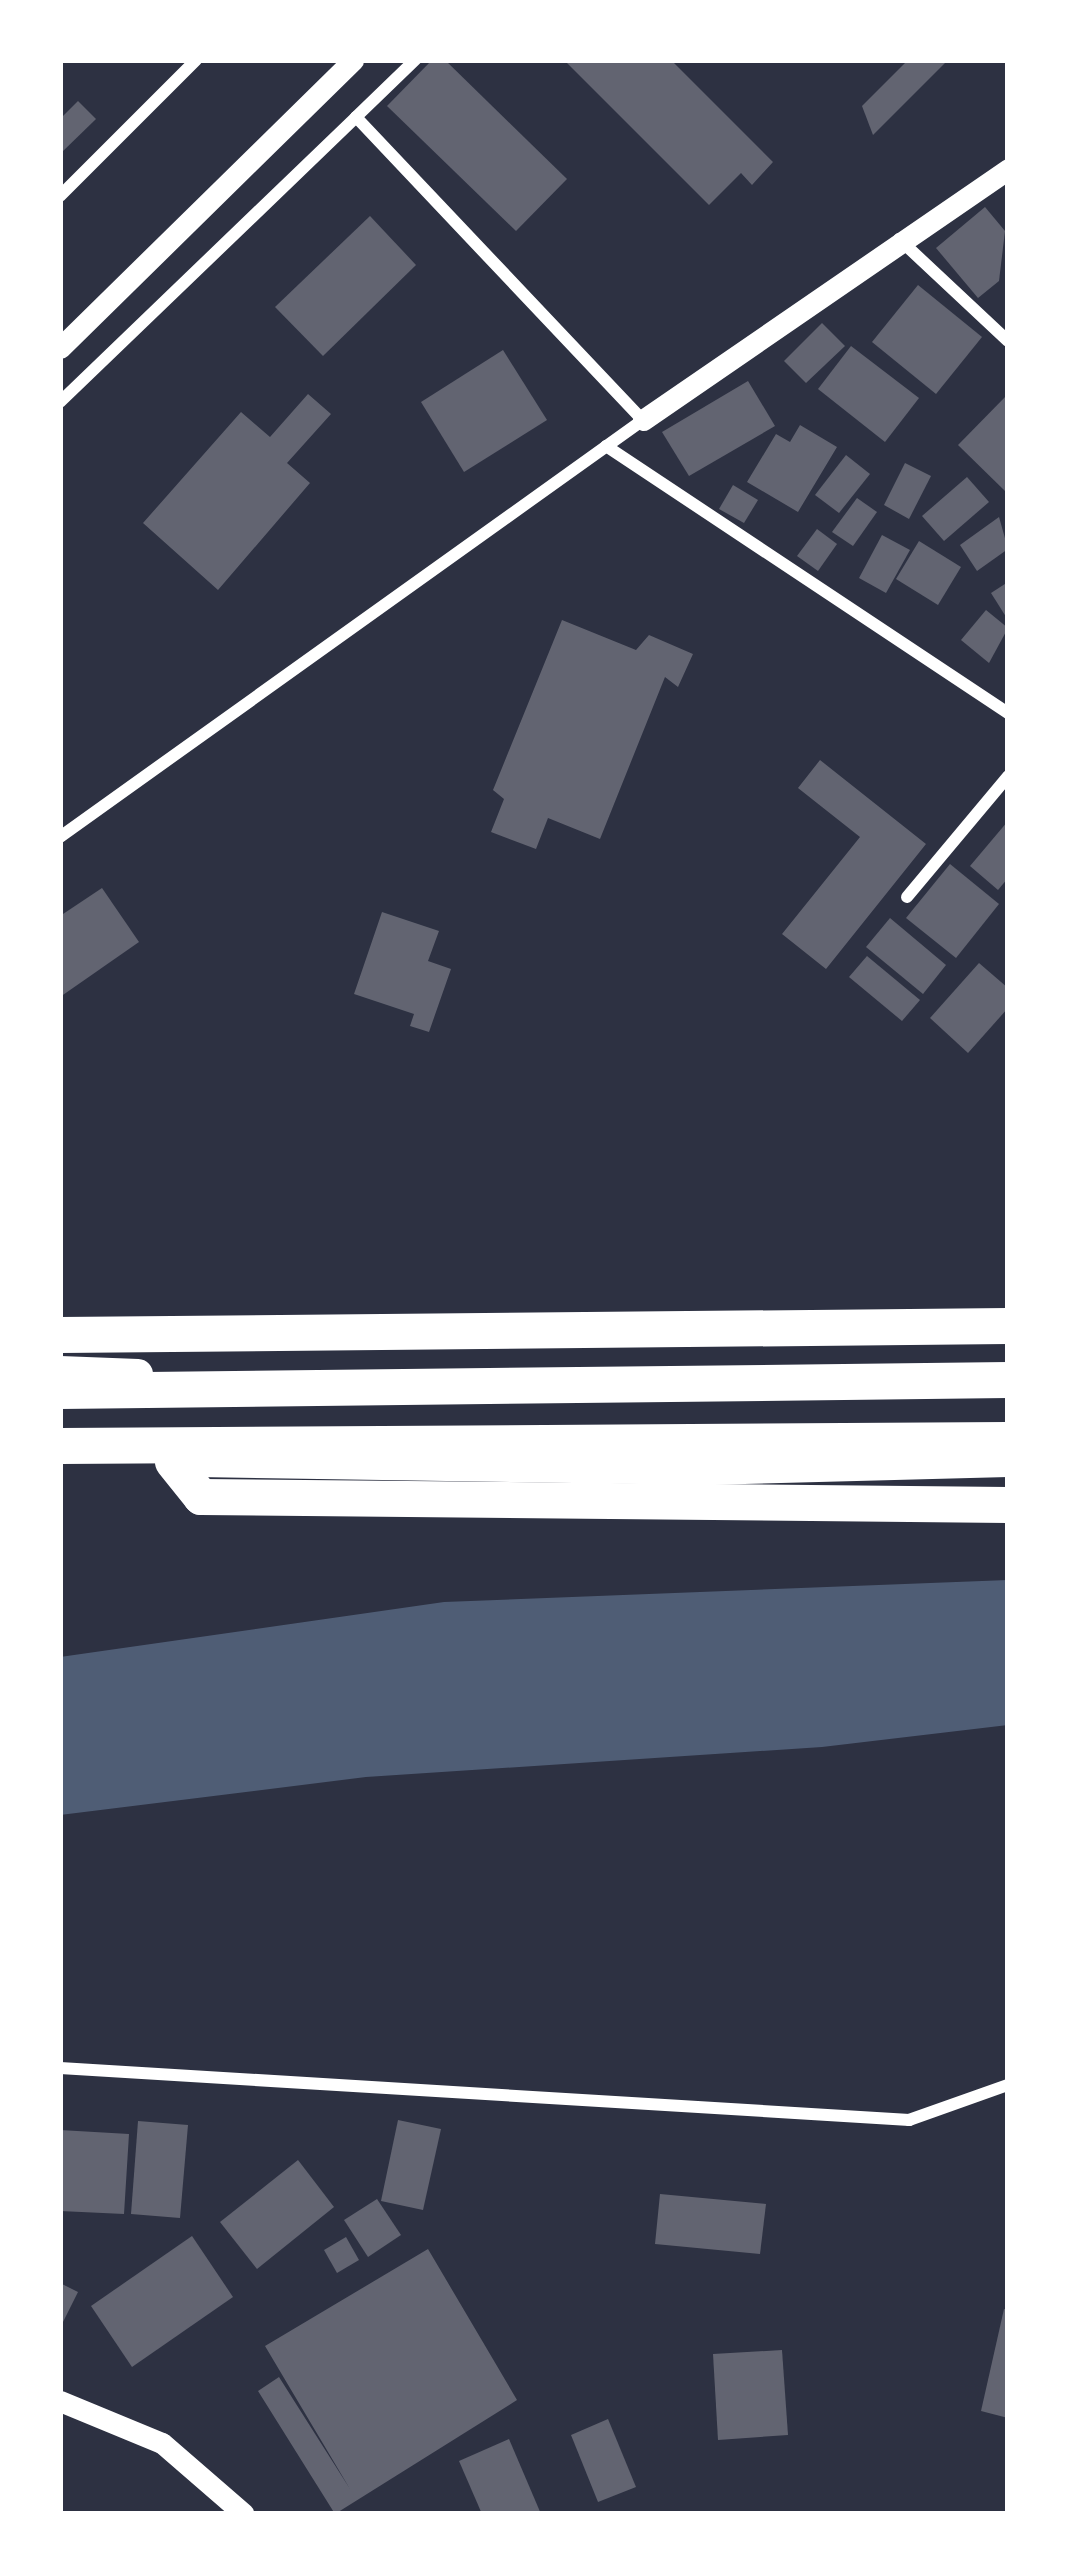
<!DOCTYPE html>
<style>
body{margin:0}
#map{position:relative;width:1068px;height:2574px;overflow:hidden;background:#2d3142;font-family:"Nunito Sans",sans-serif}
div>[style]{position:absolute}
[style*='--x']{left:calc(var(--x)*1px);top:calc(var(--y)*1px);width:calc(var(--w)*1px);rotate:calc(var(--a)*1deg)}
.water>*{inset:0;background:#4f5d75}
.building>*{inset:0;background:#626471}
.minor>*{height:12px;margin:-6px;padding:0 6px;transform-origin:6px;border-radius:6px;background:#fff}
.tertiary>*{height:21px;margin:-10.5px;padding:0 10.5px;transform-origin:10.5px;border-radius:10.5px;background:#fff}
.primary>*{height:30px;margin:-15px;padding:0 15px;transform-origin:15px;border-radius:15px;background:#fff}
.motorway>*{height:36px;margin:-18px;padding:0 18px;transform-origin:18px;border-radius:18px;background:#fff}
span{translate:-50% -50%;white-space:nowrap;text-align:center;line-height:1.15;-webkit-text-stroke:12px #fff;paint-order:stroke}
.frame{position:absolute;inset:0;border:63px solid #fff;pointer-events:none}
</style>
<div id="map">
<div class="water">
<i style="clip-path:polygon(1008px 1580px,1008px 1725px,822px 1747px,366px 1777px,60px 1815px,60px 1657px,444px 1602px)"></i>
</div>
<div class="building">
<i style="clip-path:polygon(432px 60px,445px 60px,567px 179px,516px 231px,387px 106px)"></i>
<i style="clip-path:polygon(564px 60px,671px 60px,773px 162px,752px 185px,741px 173px,709px 205px)"></i>
<i style="clip-path:polygon(908px 60px,948px 60px,873px 135px,862px 106px)"></i>
<i style="clip-path:polygon(78px 101px,96px 119px,60px 154px,60px 119px)"></i>
<i style="clip-path:polygon(985px 207px,1005px 231px,999px 281px,978px 298px,936px 248px)"></i>
<i style="clip-path:polygon(370px 216px,416px 265px,323px 356px,275px 307px)"></i>
<i style="clip-path:polygon(918px 285px,982px 337px,936px 394px,872px 342px)"></i>
<i style="clip-path:polygon(822px 323px,845px 346px,806px 383px,784px 361px)"></i>
<i style="clip-path:polygon(851px 346px,919px 398px,885px 442px,818px 389px)"></i>
<i style="clip-path:polygon(503px 350px,547px 420px,464px 472px,421px 402px)"></i>
<i style="clip-path:polygon(748px 381px,775px 426px,689px 476px,662px 432px)"></i>
<i style="clip-path:polygon(308px 394px,331px 414px,287px 463px,310px 483px,218px 590px,143px 523px,241px 412px,270px 437px)"></i>
<i style="clip-path:polygon(1008px 394px,1008px 489px,1005px 491px,958px 445px)"></i>
<i style="clip-path:polygon(800px 425px,837px 447px,798px 512px,747px 482px,776px 434px,790px 442px)"></i>
<i style="clip-path:polygon(846px 455px,870px 474px,839px 513px,815px 495px)"></i>
<i style="clip-path:polygon(905px 463px,931px 476px,909px 519px,884px 505px)"></i>
<i style="clip-path:polygon(967px 477px,989px 502px,944px 541px,922px 516px)"></i>
<i style="clip-path:polygon(733px 485px,758px 500px,744px 523px,719px 509px)"></i>
<i style="clip-path:polygon(857px 498px,877px 512px,853px 546px,832px 532px)"></i>
<i style="clip-path:polygon(999px 517px,1008px 549px,977px 571px,960px 545px)"></i>
<i style="clip-path:polygon(817px 529px,837px 544px,818px 571px,797px 556px)"></i>
<i style="clip-path:polygon(882px 535px,910px 550px,886px 593px,859px 578px)"></i>
<i style="clip-path:polygon(919px 541px,961px 567px,938px 605px,896px 579px)"></i>
<i style="clip-path:polygon(1008px 582px,1008px 620px,991px 593px)"></i>
<i style="clip-path:polygon(986px 610px,1008px 628px,989px 663px,961px 640px)"></i>
<i style="clip-path:polygon(562px 620px,636px 650px,649px 635px,693px 654px,678px 687px,665px 677px,600px 839px,548px 818px,536px 849px,491px 832px,504px 799px,493px 790px)"></i>
<i style="clip-path:polygon(820px 760px,926px 844px,826px 969px,782px 934px,860px 837px,798px 788px)"></i>
<i style="clip-path:polygon(1008px 821px,1008px 878px,998px 890px,970px 866px)"></i>
<i style="clip-path:polygon(950px 864px,999px 904px,956px 958px,906px 918px)"></i>
<i style="clip-path:polygon(102px 888px,139px 942px,60px 997px,60px 916px)"></i>
<i style="clip-path:polygon(382px 912px,439px 931px,428px 961px,451px 969px,429px 1032px,410px 1026px,414px 1014px,354px 994px)"></i>
<i style="clip-path:polygon(890px 918px,946px 965px,923px 994px,866px 947px)"></i>
<i style="clip-path:polygon(867px 956px,920px 1000px,902px 1021px,849px 977px)"></i>
<i style="clip-path:polygon(979px 963px,1008px 988px,1008px 1008px,968px 1053px,930px 1018px)"></i>
<i style="clip-path:polygon(398px 2120px,441px 2129px,423px 2210px,381px 2201px)"></i>
<i style="clip-path:polygon(138px 2121px,188px 2125px,180px 2218px,131px 2214px)"></i>
<i style="clip-path:polygon(60px 2130px,129px 2134px,124px 2214px,60px 2211px)"></i>
<i style="clip-path:polygon(298px 2160px,334px 2207px,257px 2269px,220px 2222px)"></i>
<i style="clip-path:polygon(660px 2194px,766px 2204px,760px 2254px,655px 2244px)"></i>
<i style="clip-path:polygon(377px 2199px,401px 2235px,368px 2257px,344px 2220px)"></i>
<i style="clip-path:polygon(192px 2236px,233px 2297px,132px 2367px,91px 2306px)"></i>
<i style="clip-path:polygon(346px 2237px,359px 2260px,337px 2273px,324px 2250px)"></i>
<i style="clip-path:polygon(428px 2249px,517px 2400px,335px 2514px,258px 2391px,279px 2377px,350px 2489px,265px 2346px)"></i>
<i style="clip-path:polygon(60px 2283px,78px 2292px,60px 2328px)"></i>
<i style="clip-path:polygon(1004px 2309px,1008px 2310px,1008px 2418px,981px 2411px)"></i>
<i style="clip-path:polygon(782px 2350px,788px 2435px,718px 2440px,713px 2354px)"></i>
<i style="clip-path:polygon(608px 2419px,636px 2487px,598px 2502px,571px 2435px)"></i>
<i style="clip-path:polygon(509px 2439px,541px 2514px,482px 2514px,459px 2461px)"></i>
</div>
<div class="minor">
<i style="--x:356;--y:117;--w:82;--a:-44"></i>
<i style="--x:60;--y:196;--w:192;--a:-45"></i>
<i style="--x:899;--y:239;--w:149;--a:43.1"></i>
<i style="--x:60;--y:402;--w:411;--a:-43.9"></i>
<i style="--x:356;--y:117;--w:417;--a:46.6"></i>
<i style="--x:643;--y:420;--w:717;--a:144.43"></i>
<i style="--x:606;--y:446;--w:483;--a:33.6"></i>
<i style="--x:907;--y:897;--w:158;--a:-50.1"></i>
<i style="--x:60;--y:2068;--w:851;--a:3.5"></i>
<i style="--x:909;--y:2120;--w:105;--a:-19.5"></i>
</div>
<div class="tertiary">
<i style="--x:60;--y:348;--w:411;--a:-44.5"></i>
<i style="--x:643;--y:420;--w:443;--a:-34.5"></i>
<i style="--x:60;--y:2401;--w:110;--a:22.4"></i>
<i style="--x:162;--y:2443;--w:108;--a:40.9"></i>
</div>
<div class="primary">
<i style="--x:60;--y:1371;--w:78;--a:2.2"></i>
<i style="--x:198;--y:1462;--w:506;--a:0.91"></i>
<i style="--x:704;--y:1470;--w:304;--a:-1.5"></i>
</div>
<div class="motorway">
<i style="--x:60;--y:1335;--w:948;--a:-0.54"></i>
<i style="--x:60;--y:1391;--w:948;--a:-0.66"></i>
<i style="--x:60;--y:1446;--w:948;--a:-0.36"></i>
<i style="--x:173;--y:1462;--w:45;--a:51.3"></i>
<i style="--x:201;--y:1497;--w:807;--a:0.57"></i>
</div>
<div class="frame"></div>
</div>
